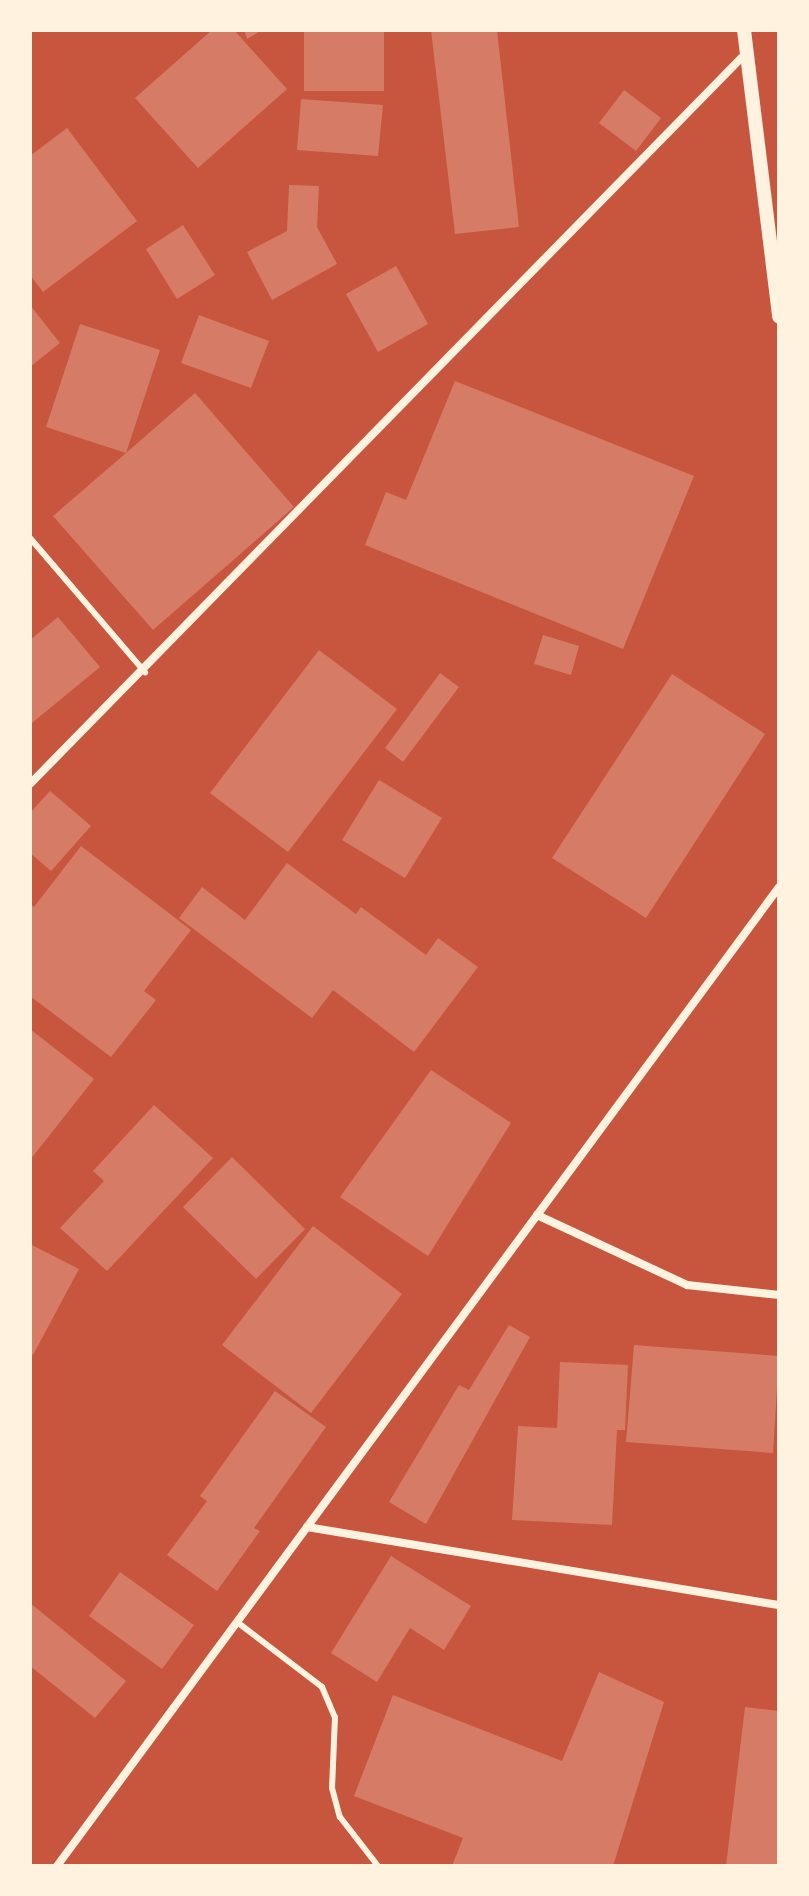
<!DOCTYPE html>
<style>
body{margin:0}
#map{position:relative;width:809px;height:1896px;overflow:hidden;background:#c8553d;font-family:"DM Sans",sans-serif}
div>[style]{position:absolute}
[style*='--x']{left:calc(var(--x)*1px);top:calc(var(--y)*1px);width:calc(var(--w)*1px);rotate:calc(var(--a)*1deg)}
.building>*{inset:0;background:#d67c66}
.service>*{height:6px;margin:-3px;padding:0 3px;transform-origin:3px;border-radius:3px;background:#fff3e0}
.minor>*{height:8px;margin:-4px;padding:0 4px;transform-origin:4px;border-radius:4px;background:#fff3e0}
.tertiary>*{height:14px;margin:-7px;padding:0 7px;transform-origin:7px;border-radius:7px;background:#fff3e0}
span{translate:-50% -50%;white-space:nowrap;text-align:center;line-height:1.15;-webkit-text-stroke:8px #fff3e0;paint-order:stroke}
.frame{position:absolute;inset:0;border:32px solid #fff3e0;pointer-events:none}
</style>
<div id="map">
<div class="building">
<i style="clip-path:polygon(212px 30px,234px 30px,287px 89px,198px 168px,135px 98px)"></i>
<i style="clip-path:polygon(244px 30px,262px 30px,247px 39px)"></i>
<i style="clip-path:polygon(304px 30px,384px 30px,384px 91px,304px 91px)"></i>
<i style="clip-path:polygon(431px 30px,497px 30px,519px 227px,455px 234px)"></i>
<i style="clip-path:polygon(624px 90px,661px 118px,636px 151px,599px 123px)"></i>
<i style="clip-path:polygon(301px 99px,383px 105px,378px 156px,297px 150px)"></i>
<i style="clip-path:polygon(67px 128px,137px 221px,43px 292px,30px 275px,30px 156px)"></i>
<i style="clip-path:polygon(289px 185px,319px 186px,317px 227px,337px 264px,272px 300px,247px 252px,287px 231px)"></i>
<i style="clip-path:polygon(183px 225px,215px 275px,177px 299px,146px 249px)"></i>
<i style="clip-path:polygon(396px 266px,428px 324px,378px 352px,346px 294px)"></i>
<i style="clip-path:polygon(30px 305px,60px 343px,30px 367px)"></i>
<i style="clip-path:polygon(199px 315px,269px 341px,251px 388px,181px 363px)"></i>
<i style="clip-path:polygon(80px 324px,160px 350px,126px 453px,195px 393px,294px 507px,153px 630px,53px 516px,126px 453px,46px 427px)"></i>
<i style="clip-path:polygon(455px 381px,694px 476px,623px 649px,365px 545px,386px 492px,406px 500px)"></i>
<i style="clip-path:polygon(58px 617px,100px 667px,32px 723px,30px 640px)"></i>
<i style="clip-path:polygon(543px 635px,579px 646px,571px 675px,534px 664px)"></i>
<i style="clip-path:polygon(319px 650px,397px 709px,288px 852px,210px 793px)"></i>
<i style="clip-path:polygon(440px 673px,459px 687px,403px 762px,385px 748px)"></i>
<i style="clip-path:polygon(672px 674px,765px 734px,646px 918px,552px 858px)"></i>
<i style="clip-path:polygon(379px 780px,442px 818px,405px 878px,342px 840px)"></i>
<i style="clip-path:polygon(50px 791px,91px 826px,51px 871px,30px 853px,30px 813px)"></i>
<i style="clip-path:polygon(81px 846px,191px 930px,144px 991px,156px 1000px,111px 1057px,30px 996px,30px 904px,34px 907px)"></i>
<i style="clip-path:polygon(287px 863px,356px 914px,361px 907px,426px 955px,438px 938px,478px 967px,414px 1052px,333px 990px,312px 1018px,179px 918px,202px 887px,245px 920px)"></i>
<i style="clip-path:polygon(30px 1029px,94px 1079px,30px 1160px)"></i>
<i style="clip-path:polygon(431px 1070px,511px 1123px,428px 1256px,340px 1197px)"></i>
<i style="clip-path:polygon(154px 1105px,213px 1158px,107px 1271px,60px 1228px,104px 1181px,93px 1171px)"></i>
<i style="clip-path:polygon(232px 1157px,305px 1229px,256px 1279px,183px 1207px)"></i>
<i style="clip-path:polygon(313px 1226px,402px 1294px,311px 1413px,222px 1345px)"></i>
<i style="clip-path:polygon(30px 1244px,79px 1269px,33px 1355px,30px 1353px)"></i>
<i style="clip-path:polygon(509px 1325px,530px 1337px,426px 1524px,389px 1502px,459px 1385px,469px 1390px)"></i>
<i style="clip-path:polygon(634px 1345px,779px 1356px,773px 1453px,626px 1442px)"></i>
<i style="clip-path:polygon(560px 1362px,628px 1365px,625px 1430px,617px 1430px,612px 1525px,512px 1520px,518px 1426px,557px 1428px)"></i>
<i style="clip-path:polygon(275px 1391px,326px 1427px,254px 1528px,260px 1531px,217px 1591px,167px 1555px,207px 1501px,200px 1496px)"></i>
<i style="clip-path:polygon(391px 1556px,471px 1606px,444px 1650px,410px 1628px,377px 1682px,331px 1653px)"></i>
<i style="clip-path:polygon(120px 1572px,194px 1625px,162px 1669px,89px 1616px)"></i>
<i style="clip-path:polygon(30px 1603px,126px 1681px,95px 1718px,30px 1666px)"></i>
<i style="clip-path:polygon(599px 1672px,664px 1702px,613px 1866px,452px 1866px,463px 1838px,354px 1796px,393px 1695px,562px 1761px)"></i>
<i style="clip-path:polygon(745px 1707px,779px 1711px,778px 1866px,726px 1866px)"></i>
</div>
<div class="service">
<i style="--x:30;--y:538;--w:177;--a:49.4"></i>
<i style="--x:237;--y:1622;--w:107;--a:37.4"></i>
<i style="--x:322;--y:1687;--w:33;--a:67"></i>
<i style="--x:335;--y:1717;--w:71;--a:92.4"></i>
<i style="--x:332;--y:1788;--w:30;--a:75"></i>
<i style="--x:340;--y:1817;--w:62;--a:52.2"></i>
</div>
<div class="minor">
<i style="--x:30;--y:784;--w:1023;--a:-45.59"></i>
<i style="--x:537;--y:1215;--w:166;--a:25"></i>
<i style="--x:687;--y:1285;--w:93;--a:6.2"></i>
<i style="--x:307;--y:1527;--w:478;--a:9.4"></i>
<i style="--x:57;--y:1866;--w:1216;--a:-53.59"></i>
</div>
<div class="tertiary">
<i style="--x:744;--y:30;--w:289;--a:83"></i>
</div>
<div class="frame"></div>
</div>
